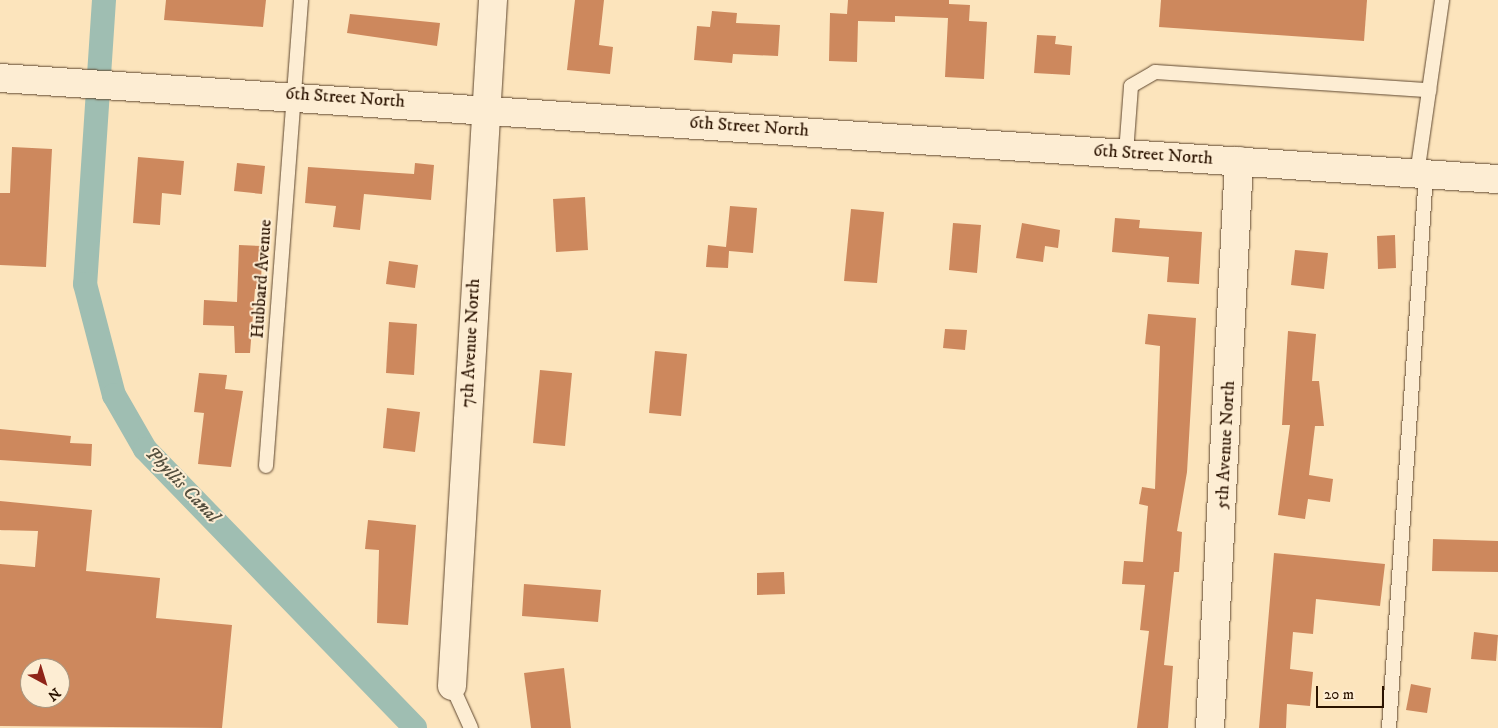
<!DOCTYPE html>
<style>
body{margin:0}
#map{position:relative;width:1498px;height:728px;overflow:hidden;background:#fce4bc;font-family:"IM FELL DW Pica",serif}
div>[style]{position:absolute}
[style*='--x']{left:calc(var(--x)*1px);top:calc(var(--y)*1px);width:calc(var(--w)*1px);rotate:calc(var(--a)*1deg)}
.canal>*{height:24px;margin:-12px;padding:0 12px;transform-origin:12px;border-radius:12px;background:#9fbeb2}
.building>*{inset:0;background:#cd885d}
.roads{filter:drop-shadow(0 0 1px #5f472f) drop-shadow(0 0 1px #5f472f)}
.lane>*{height:14px;margin:-7px;padding:0 7px;transform-origin:7px;border-radius:7px;background:#fdedd3}
.street>*{height:28px;margin:-14px;padding:0 14px;transform-origin:14px;border-radius:14px;background:#fdedd3}
.secondary>*{height:28px;margin:-14px;padding:0 14px;transform-origin:14px;border-radius:14px;background:#fdedd3}
span{translate:-50% -50%;white-space:nowrap;text-align:center;line-height:1.15;-webkit-text-stroke:4px #fdedd3;paint-order:stroke}
.street-label{font-size:18px;color:#2b1300}
.water-label{font-size:19px;color:#544f3e;font-style:italic}
.north{position:absolute;left:20px;top:658px;width:50px;height:50px;box-sizing:border-box;background:#fdedd3;border:1px solid #a9967f;border-radius:50%;rotate:141deg;font-size:14px;font-weight:700;line-height:20px;text-align:center;color:#2b1300}
.north::after{content:'';display:block;margin:auto;width:18px;height:22px;background:#8f2418;clip-path:polygon(50% 0,100% 100%,50% 72%,0 100%)}
.scale{position:absolute;left:1316px;top:686px;width:68px;height:22px;box-sizing:border-box;border:2px solid #2b1300;border-top:0;padding-left:6px;font-size:15px;line-height:18px;white-space:nowrap;color:#2b1300;-webkit-text-stroke:4px #fdedd3;paint-order:stroke}
</style>
<div id="map">
<div class="canal">
<i style="--x:104;--y:0;--w:285;--a:93.8"></i>
<i style="--x:85;--y:284;--w:115;--a:75.4"></i>
<i style="--x:114;--y:395;--w:62;--a:60.1"></i>
<i style="--x:145;--y:449;--w:388;--a:45.9"></i>
</div>
<div class="building">
<i style="clip-path:polygon(166px 0,266px 0,263px 27px,164px 20px)"></i>
<i style="clip-path:polygon(575px 0,604px 0,599px 45px,613px 47px,610px 74px,567px 70px)"></i>
<i style="clip-path:polygon(848px 0,949px 0,949px 4px,970px 5px,969px 21px,987px 22px,984px 79px,945px 77px,948px 18px,895px 16px,895px 22px,858px 21px,857px 62px,829px 61px,830px 13px,847px 14px)"></i>
<i style="clip-path:polygon(1161px 0,1367px 0,1364px 41px,1159px 27px)"></i>
<i style="clip-path:polygon(712px 11px,737px 13px,736px 23px,780px 25px,778px 56px,733px 54px,732px 63px,694px 60px,697px 26px,710px 27px)"></i>
<i style="clip-path:polygon(350px 14px,440px 23px,437px 46px,347px 33px)"></i>
<i style="clip-path:polygon(1037px 35px,1056px 36px,1055px 44px,1072px 46px,1070px 75px,1034px 73px)"></i>
<i style="clip-path:polygon(12px 147px,52px 149px,46px 267px,0 265px,0 193px,10px 193px)"></i>
<i style="clip-path:polygon(138px 157px,184px 161px,181px 195px,162px 193px,160px 225px,133px 223px)"></i>
<i style="clip-path:polygon(237px 163px,265px 166px,262px 194px,234px 191px)"></i>
<i style="clip-path:polygon(415px 163px,434px 165px,431px 200px,364px 194px,360px 230px,333px 227px,336px 206px,305px 203px,308px 167px,414px 174px)"></i>
<i style="clip-path:polygon(585px 197px,588px 250px,556px 252px,553px 199px)"></i>
<i style="clip-path:polygon(730px 206px,757px 208px,753px 253px,729px 251px,728px 268px,706px 267px,708px 245px,726px 247px)"></i>
<i style="clip-path:polygon(851px 209px,884px 212px,877px 283px,844px 281px)"></i>
<i style="clip-path:polygon(1115px 218px,1140px 220px,1139px 228px,1202px 232px,1199px 284px,1167px 282px,1169px 257px,1112px 252px)"></i>
<i style="clip-path:polygon(953px 223px,981px 225px,977px 273px,949px 270px)"></i>
<i style="clip-path:polygon(1022px 223px,1060px 230px,1058px 248px,1045px 246px,1043px 262px,1016px 258px)"></i>
<i style="clip-path:polygon(1395px 235px,1396px 268px,1378px 269px,1377px 236px)"></i>
<i style="clip-path:polygon(239px 245px,262px 246px,261px 289px,255px 289px,250px 353px,235px 353px,234px 326px,203px 325px,204px 300px,237px 302px)"></i>
<i style="clip-path:polygon(1295px 250px,1328px 253px,1324px 289px,1291px 285px)"></i>
<i style="clip-path:polygon(389px 261px,418px 265px,415px 288px,386px 284px)"></i>
<i style="clip-path:polygon(1148px 314px,1196px 318px,1187px 472px,1177px 531px,1182px 532px,1179px 572px,1174px 572px,1164px 665px,1173px 666px,1168px 728px,1137px 728px,1149px 631px,1140px 630px,1145px 585px,1122px 584px,1124px 561px,1143px 562px,1148px 506px,1139px 504px,1142px 487px,1155px 489px,1160px 346px,1145px 344px)"></i>
<i style="clip-path:polygon(389px 322px,417px 324px,414px 375px,386px 373px)"></i>
<i style="clip-path:polygon(945px 329px,967px 330px,965px 350px,943px 348px)"></i>
<i style="clip-path:polygon(1288px 331px,1316px 334px,1312px 381px,1319px 381px,1324px 426px,1315px 426px,1309px 475px,1333px 479px,1330px 502px,1308px 499px,1305px 519px,1278px 515px,1290px 425px,1282px 425px)"></i>
<i style="clip-path:polygon(655px 351px,687px 354px,681px 416px,649px 413px)"></i>
<i style="clip-path:polygon(540px 370px,572px 373px,565px 446px,533px 443px)"></i>
<i style="clip-path:polygon(199px 373px,227px 375px,225px 389px,243px 391px,231px 467px,198px 464px,204px 413px,194px 412px)"></i>
<i style="clip-path:polygon(387px 408px,420px 412px,415px 452px,383px 448px)"></i>
<i style="clip-path:polygon(0 429px,71px 436px,70px 443px,92px 444px,91px 466px,0 460px)"></i>
<i style="clip-path:polygon(evenodd,0 501px,92px 510px,86px 571px,160px 578px,156px 618px,232px 625px,222px 728px,0 726px,0 564px,35px 567px,38px 531px,0 530px,0 501px,30px 668px,60px 668px,60px 698px,30px 698px,30px 668px)"></i>
<i style="clip-path:polygon(368px 520px,416px 525px,408px 625px,377px 623px,379px 550px,365px 549px)"></i>
<i style="clip-path:polygon(1433px 539px,1498px 541px,1498px 572px,1432px 571px)"></i>
<i style="clip-path:polygon(1274px 553px,1385px 564px,1380px 606px,1316px 599px,1313px 634px,1293px 632px,1290px 669px,1313px 672px,1310px 706px,1287px 704px,1286px 728px,1259px 728px)"></i>
<i style="clip-path:polygon(784px 572px,785px 594px,757px 595px,757px 573px)"></i>
<i style="clip-path:polygon(524px 584px,601px 590px,598px 622px,522px 616px)"></i>
<i style="clip-path:polygon(1474px 632px,1498px 635px,1496px 661px,1471px 659px)"></i>
<i style="clip-path:polygon(564px 668px,571px 728px,531px 728px,524px 673px)"></i>
<i style="clip-path:polygon(1411px 684px,1431px 688px,1427px 713px,1406px 710px)"></i>
</div>
<div class="roads">
<div class="lane">
<i style="--x:1126;--y:153;--w:67;--a:-85.7"></i>
<i style="--x:1131;--y:86;--w:28;--a:-30"></i>
<i style="--x:1155;--y:72;--w:275;--a:3.8"></i>
<i style="--x:1417;--y:174;--w:176;--a:-81.8"></i>
<i style="--x:266;--y:466;--w:467;--a:-85.7"></i>
<i style="--x:452;--y:686;--w:46;--a:65.7"></i>
<i style="--x:1389;--y:728;--w:555;--a:-86.18"></i>
</div>
<div class="street">
<i style="--x:452;--y:686;--w:687;--a:-86.58"></i>
<i style="--x:1210;--y:728;--w:568;--a:-87.07"></i>
</div>
<div class="secondary">
<i style="--x:0;--y:78;--w:1501;--a:3.86"></i>
</div>
</div>
<div class="street-label">
<span style="left:345px;top:98px;rotate:4deg">6th Street North</span>
<span style="left:749px;top:127px;rotate:4deg">6th Street North</span>
<span style="left:1153px;top:155px;rotate:4deg">6th Street North</span>
<span style="left:262px;top:279px;rotate:-86deg">Hubbard Avenue</span>
<span style="left:471px;top:343px;rotate:-87deg">7th Avenue North</span>
<span style="left:1226px;top:445px;rotate:-87deg">5th Avenue North</span>
</div>
<div class="water-label">
<span style="left:182px;top:485px;rotate:46deg">Phyllis Canal</span>
</div>
<div class="north">N</div>
<div class="scale">20 m</div>
</div>
